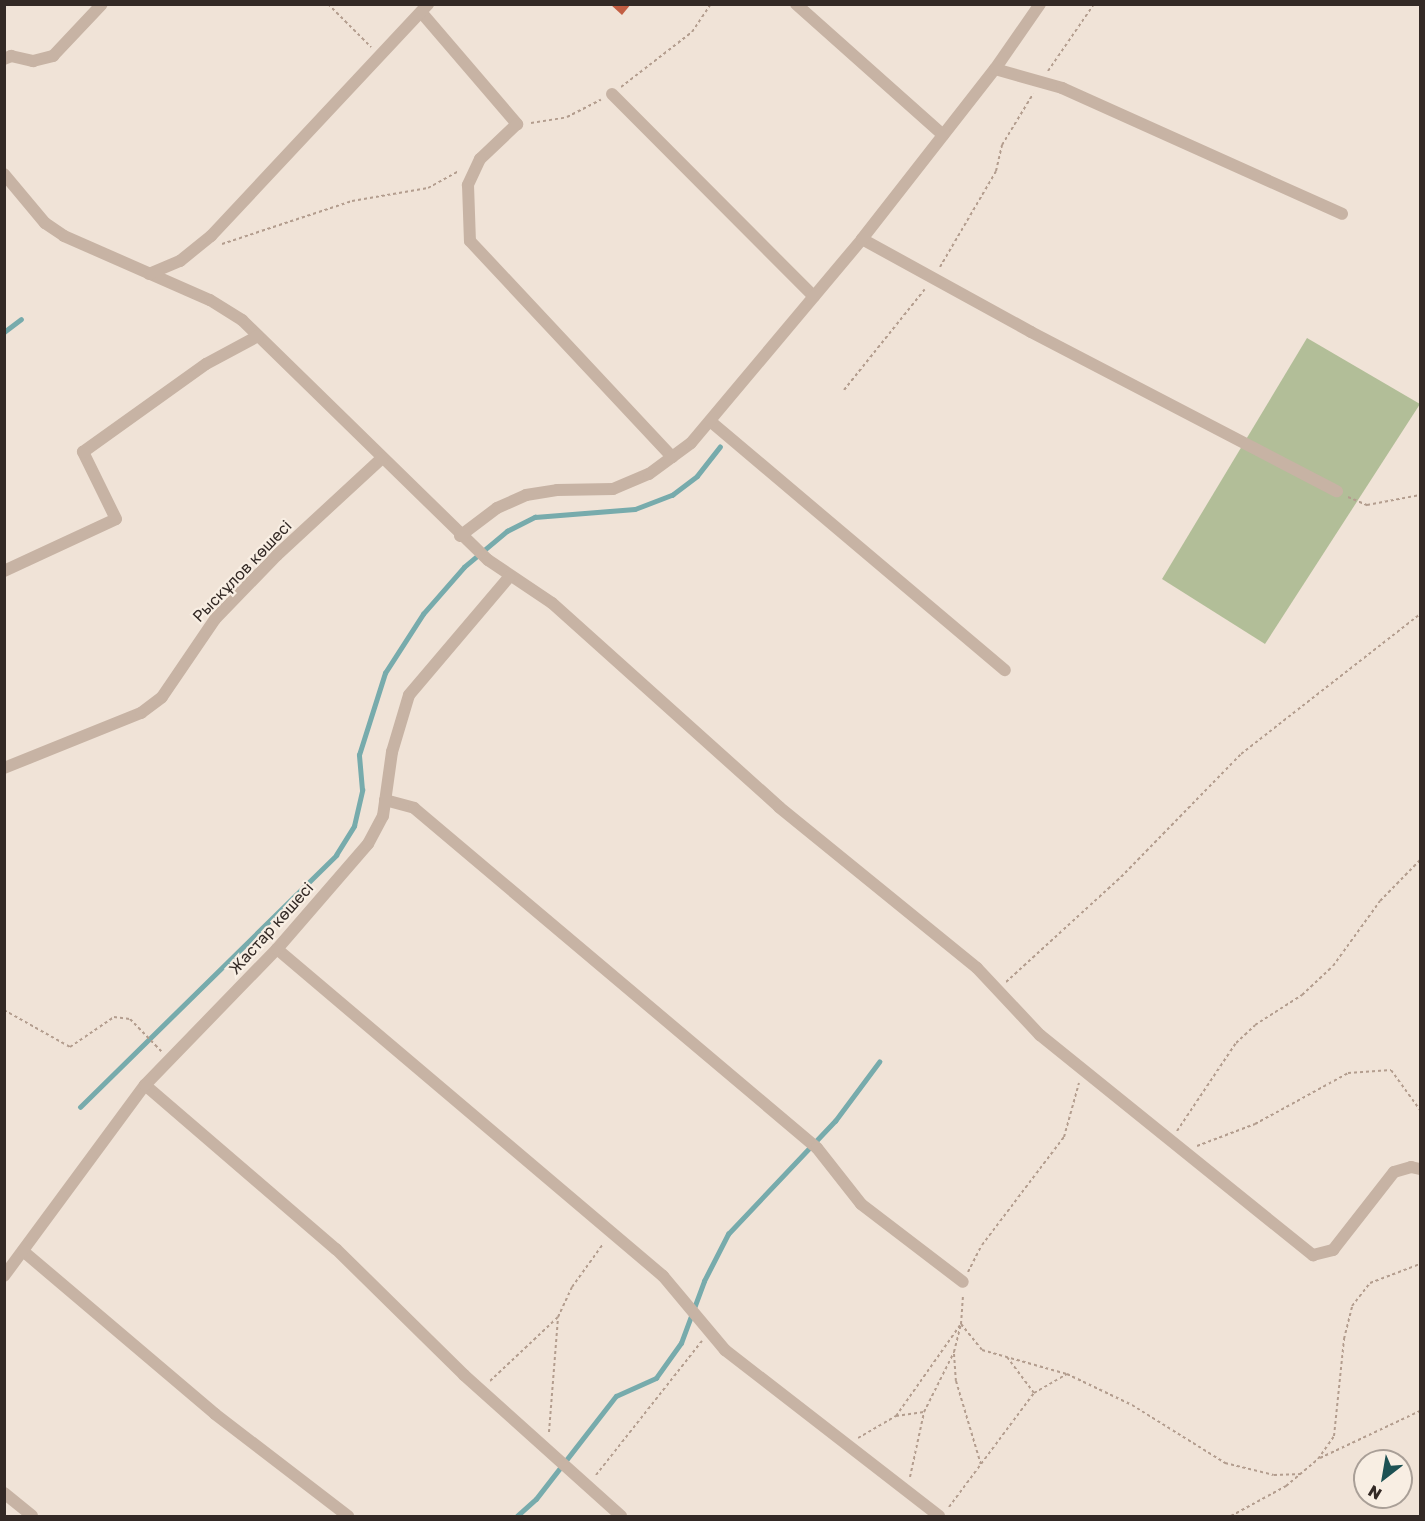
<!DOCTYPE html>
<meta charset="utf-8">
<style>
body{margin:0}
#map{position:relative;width:1425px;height:1521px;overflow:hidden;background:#f0e3d7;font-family:"Golos Text",sans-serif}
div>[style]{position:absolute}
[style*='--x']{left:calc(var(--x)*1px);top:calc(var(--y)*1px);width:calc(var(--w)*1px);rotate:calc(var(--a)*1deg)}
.green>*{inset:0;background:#b2be98}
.stream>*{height:4.5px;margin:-2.25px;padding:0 2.25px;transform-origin:2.25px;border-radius:2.25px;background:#77abac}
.building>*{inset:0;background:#c25e43}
.path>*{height:2px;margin-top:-1px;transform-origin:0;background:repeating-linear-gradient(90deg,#b39d8e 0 3px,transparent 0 6px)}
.street>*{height:12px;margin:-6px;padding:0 6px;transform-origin:6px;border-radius:6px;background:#c7b3a4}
span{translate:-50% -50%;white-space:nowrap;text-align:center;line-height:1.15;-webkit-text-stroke:4.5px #f8eee3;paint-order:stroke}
.street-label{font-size:16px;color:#332925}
.frame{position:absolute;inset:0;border:6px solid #332925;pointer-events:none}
.north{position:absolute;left:1353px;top:1449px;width:60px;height:60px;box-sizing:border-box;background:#f8eee3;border:2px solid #a99f97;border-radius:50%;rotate:211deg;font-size:16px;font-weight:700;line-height:24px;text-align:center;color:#332925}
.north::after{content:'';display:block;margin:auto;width:21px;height:27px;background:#1d5153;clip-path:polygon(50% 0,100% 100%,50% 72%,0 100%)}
</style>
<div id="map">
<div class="green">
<i style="clip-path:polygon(1307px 338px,1420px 404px,1265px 644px,1162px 579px)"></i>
</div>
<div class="stream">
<i style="--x:4;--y:332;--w:21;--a:-37"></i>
<i style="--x:80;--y:1107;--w:359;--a:-44.5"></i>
<i style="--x:336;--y:855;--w:34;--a:-58"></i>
<i style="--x:354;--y:826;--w:37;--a:-77"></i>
<i style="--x:362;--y:790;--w:35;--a:-95"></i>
<i style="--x:359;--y:755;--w:86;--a:-72.4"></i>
<i style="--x:385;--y:673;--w:70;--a:-57.2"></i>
<i style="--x:423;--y:614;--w:62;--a:-48.9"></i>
<i style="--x:464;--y:567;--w:56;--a:-39.9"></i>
<i style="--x:507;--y:531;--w:31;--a:-27"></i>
<i style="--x:535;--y:517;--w:100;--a:-4.6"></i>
<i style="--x:635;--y:509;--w:40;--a:-21"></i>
<i style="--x:672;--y:495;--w:31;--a:-37"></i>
<i style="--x:697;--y:476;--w:37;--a:-52"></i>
<i style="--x:517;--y:1516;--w:25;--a:-42"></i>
<i style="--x:536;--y:1499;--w:130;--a:-52.2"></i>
<i style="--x:616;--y:1396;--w:44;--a:-24.2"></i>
<i style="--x:656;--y:1378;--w:43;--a:-54.5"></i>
<i style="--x:681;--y:1343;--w:66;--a:-69.6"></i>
<i style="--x:704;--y:1281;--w:53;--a:-62.9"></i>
<i style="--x:728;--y:1234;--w:156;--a:-46.6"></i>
<i style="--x:835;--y:1121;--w:74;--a:-53.3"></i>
</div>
<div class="building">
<i style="clip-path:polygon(610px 4px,631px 4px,622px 15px)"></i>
</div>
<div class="path">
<i style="--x:328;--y:4;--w:61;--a:45"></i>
<i style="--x:1048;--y:71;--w:81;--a:-55.5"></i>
<i style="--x:621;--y:87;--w:90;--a:-37.8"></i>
<i style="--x:692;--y:32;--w:34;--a:-56"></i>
<i style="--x:531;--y:123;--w:36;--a:-9"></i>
<i style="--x:567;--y:117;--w:38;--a:-27"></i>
<i style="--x:222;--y:244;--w:137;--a:-18.3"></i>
<i style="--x:352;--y:201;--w:77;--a:-9.7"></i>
<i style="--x:428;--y:188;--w:35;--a:-29"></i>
<i style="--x:940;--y:267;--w:111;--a:-59.7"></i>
<i style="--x:996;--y:171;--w:27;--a:-77"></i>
<i style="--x:1002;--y:145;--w:60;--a:-58.7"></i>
<i style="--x:844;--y:390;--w:129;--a:-51.3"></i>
<i style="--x:1348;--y:497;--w:21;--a:23"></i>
<i style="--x:1367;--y:505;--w:54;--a:-10.7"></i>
<i style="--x:1006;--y:982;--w:156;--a:-42.4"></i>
<i style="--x:1121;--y:877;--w:172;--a:-45.7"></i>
<i style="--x:1241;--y:754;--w:227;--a:-38"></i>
<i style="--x:4;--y:1010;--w:76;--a:29.3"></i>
<i style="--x:70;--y:1047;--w:53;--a:-34.3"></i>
<i style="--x:114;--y:1017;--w:16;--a:7"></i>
<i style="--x:130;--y:1019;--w:45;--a:45.9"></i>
<i style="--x:1177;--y:1131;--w:106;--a:-56.2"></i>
<i style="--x:1236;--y:1043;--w:26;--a:-43"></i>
<i style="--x:1255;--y:1025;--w:56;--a:-32.6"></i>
<i style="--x:1302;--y:995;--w:42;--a:-43.1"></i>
<i style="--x:1333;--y:966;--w:80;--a:-54.1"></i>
<i style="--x:1380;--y:901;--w:57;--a:-45.7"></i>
<i style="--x:1197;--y:1146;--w:62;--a:-20.8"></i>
<i style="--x:1255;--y:1124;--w:106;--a:-28.7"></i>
<i style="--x:1348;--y:1073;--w:43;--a:-4"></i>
<i style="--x:1391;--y:1070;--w:49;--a:54.1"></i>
<i style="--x:968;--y:1272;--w:30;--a:-63"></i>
<i style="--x:982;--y:1245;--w:136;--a:-52.8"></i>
<i style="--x:1064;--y:1137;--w:56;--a:-74.5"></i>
<i style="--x:954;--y:1354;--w:27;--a:86"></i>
<i style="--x:956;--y:1381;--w:88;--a:73.4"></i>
<i style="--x:1007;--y:1357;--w:45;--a:53.1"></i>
<i style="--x:490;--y:1381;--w:93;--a:-43.3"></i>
<i style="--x:896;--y:1416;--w:113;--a:-54.8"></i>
<i style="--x:961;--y:1324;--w:33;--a:51"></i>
<i style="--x:982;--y:1350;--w:88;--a:15.8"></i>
<i style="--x:1067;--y:1374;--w:72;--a:25.5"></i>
<i style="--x:1132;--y:1405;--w:110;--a:31.9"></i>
<i style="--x:1225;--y:1463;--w:50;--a:13.8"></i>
<i style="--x:1274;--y:1475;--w:28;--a:-2"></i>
<i style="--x:549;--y:1432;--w:115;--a:-85.5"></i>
<i style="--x:558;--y:1317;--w:33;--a:-65"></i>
<i style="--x:572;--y:1287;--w:53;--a:-54.2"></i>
<i style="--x:858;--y:1438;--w:44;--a:-30.1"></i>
<i style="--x:896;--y:1416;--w:28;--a:-8"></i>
<i style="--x:1320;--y:1458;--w:110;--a:-25.2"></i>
<i style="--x:596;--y:1475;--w:171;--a:-51.7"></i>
<i style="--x:910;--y:1477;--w:66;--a:-77.8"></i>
<i style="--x:924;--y:1412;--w:67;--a:-63.4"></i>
<i style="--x:954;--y:1352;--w:29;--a:-76"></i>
<i style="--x:961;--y:1324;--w:30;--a:-86"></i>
<i style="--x:949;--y:1507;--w:142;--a:-53.3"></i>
<i style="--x:1034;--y:1393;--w:38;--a:-30"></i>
<i style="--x:1231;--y:1516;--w:63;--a:-28.6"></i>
<i style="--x:1286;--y:1486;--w:42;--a:-40.2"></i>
<i style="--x:1318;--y:1459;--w:28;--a:-55"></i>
<i style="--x:1334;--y:1436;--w:98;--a:-84.1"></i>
<i style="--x:1344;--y:1339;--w:34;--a:-76"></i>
<i style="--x:1352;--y:1306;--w:29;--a:-52"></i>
<i style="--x:1370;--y:1283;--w:53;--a:-20.8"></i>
</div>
<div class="street">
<i style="--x:796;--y:4;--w:197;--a:41.7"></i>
<i style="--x:421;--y:12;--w:148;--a:49.4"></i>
<i style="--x:517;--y:124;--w:51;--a:136.6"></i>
<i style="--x:480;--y:159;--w:29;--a:115"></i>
<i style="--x:468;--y:185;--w:56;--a:88"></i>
<i style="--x:470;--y:241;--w:296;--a:46.9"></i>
<i style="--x:4;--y:59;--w:8;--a:-23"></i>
<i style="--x:11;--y:56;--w:23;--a:13"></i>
<i style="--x:33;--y:61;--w:21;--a:-14"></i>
<i style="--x:53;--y:56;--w:71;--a:-46.7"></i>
<i style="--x:995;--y:69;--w:70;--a:15.8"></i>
<i style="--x:1062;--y:88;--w:307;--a:24.2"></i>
<i style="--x:612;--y:94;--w:286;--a:45.1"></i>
<i style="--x:4;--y:174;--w:64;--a:50.1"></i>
<i style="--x:45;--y:223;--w:23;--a:34"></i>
<i style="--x:64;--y:236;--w:159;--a:23.7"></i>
<i style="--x:210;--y:300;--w:38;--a:32"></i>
<i style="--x:242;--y:320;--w:344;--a:44.3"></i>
<i style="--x:488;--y:560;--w:77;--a:33.9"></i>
<i style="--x:552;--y:603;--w:305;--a:41.9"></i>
<i style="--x:779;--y:807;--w:255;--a:39.1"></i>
<i style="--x:977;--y:968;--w:92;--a:46.8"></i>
<i style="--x:1040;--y:1035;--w:351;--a:38.9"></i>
<i style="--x:1313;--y:1255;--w:21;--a:-14"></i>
<i style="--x:1333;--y:1250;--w:99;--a:-52"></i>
<i style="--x:1394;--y:1172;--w:18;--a:-16"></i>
<i style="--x:1411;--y:1167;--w:9;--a:13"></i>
<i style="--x:862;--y:239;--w:193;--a:28.8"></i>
<i style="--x:1031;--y:332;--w:345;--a:27.5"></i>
<i style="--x:149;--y:274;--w:34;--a:-23"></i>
<i style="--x:180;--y:261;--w:40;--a:-39"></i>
<i style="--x:211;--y:236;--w:318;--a:-46.9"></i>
<i style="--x:710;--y:421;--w:386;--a:40.2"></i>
<i style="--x:460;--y:536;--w:46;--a:-37.1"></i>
<i style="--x:497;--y:508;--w:32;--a:-24"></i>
<i style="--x:526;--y:495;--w:31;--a:-9"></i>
<i style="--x:557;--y:490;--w:56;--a:-1"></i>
<i style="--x:613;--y:489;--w:39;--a:-23"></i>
<i style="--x:649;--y:474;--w:52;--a:-36.4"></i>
<i style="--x:691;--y:443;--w:266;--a:-50"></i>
<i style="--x:862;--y:239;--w:216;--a:-52"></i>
<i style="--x:995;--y:69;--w:79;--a:-55.3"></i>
<i style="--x:4;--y:571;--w:123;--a:-24.9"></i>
<i style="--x:116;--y:519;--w:75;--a:-116.2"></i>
<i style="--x:83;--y:452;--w:151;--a:-35.6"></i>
<i style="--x:206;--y:364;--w:59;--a:-28.3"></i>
<i style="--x:4;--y:768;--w:148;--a:-21.9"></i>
<i style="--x:141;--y:713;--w:26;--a:-37"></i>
<i style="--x:162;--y:697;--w:94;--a:-55.8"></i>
<i style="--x:215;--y:619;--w:89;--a:-45.9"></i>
<i style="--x:277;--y:555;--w:143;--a:-42.7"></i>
<i style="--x:385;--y:800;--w:30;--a:15"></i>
<i style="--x:414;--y:808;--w:527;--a:40.15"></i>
<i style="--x:817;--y:1148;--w:71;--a:51.8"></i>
<i style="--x:861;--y:1204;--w:128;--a:37.4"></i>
<i style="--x:277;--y:949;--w:506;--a:40.27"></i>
<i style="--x:663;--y:1276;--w:97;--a:50"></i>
<i style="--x:725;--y:1350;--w:271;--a:37.8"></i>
<i style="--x:145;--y:1085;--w:252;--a:40.7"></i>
<i style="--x:336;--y:1249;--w:180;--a:44.5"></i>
<i style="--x:464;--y:1375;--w:211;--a:41.9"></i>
<i style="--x:23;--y:1251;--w:252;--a:40.3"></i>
<i style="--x:215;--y:1414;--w:168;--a:37.5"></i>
<i style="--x:4;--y:1276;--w:237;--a:-53.6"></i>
<i style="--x:145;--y:1085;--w:190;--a:-45.9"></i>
<i style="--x:277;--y:949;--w:139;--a:-49.1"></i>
<i style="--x:368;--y:844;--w:32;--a:-62"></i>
<i style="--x:383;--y:816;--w:65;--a:-82"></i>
<i style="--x:392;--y:752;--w:59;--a:-73.4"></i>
<i style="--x:409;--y:695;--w:155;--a:-49.7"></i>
<i style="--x:4;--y:1493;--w:36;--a:39"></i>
</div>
<div class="street-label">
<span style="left:242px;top:571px;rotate:-46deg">Рыскұлов көшесі</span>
<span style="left:271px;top:928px;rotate:-48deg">Жастар көшесі</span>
</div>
<div class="frame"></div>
<div class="north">N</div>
</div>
